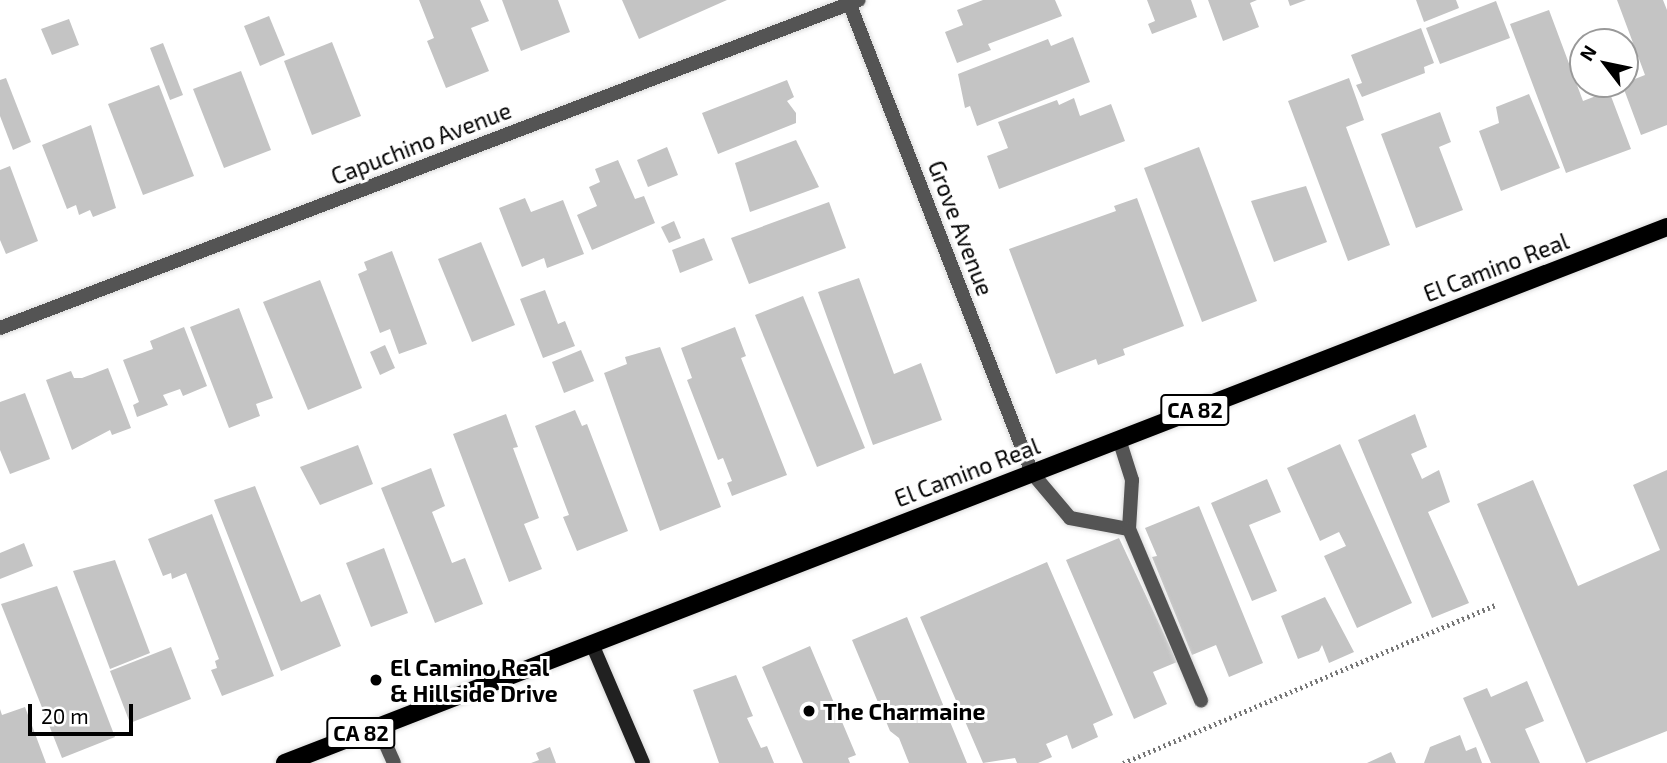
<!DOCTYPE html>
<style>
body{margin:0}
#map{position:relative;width:1667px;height:763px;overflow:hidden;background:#fff;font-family:"Exo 2",sans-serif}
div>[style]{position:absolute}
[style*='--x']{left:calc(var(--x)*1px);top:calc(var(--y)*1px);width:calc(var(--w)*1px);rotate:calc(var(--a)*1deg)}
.building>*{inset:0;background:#c4c4c4}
.path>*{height:4.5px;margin-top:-2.25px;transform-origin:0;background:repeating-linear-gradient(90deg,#767676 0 2px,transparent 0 5.5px)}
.roads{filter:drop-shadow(0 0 2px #dbdbdb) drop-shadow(0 0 2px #dbdbdb)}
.lane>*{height:14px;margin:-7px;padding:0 7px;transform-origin:7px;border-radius:7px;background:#545454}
.street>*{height:14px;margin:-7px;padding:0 7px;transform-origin:7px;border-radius:7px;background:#545454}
.secondary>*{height:14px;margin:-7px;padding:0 7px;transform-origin:7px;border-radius:7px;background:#212121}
.primary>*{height:18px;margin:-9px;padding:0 9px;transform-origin:9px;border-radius:9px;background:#000}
.dots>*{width:19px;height:19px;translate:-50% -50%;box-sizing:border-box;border:4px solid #fff;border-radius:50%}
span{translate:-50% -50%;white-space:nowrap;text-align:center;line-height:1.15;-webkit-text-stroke:6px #fff;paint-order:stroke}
.shield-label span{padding:2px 5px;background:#fff;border:2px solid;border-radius:5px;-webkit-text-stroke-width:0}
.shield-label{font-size:21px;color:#000;font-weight:700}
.street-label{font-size:23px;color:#000}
.poi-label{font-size:23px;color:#000;font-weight:700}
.left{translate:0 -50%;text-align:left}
.north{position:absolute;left:1569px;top:28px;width:70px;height:70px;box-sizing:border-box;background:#fff;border:2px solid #999;border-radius:50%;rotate:302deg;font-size:19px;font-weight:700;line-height:28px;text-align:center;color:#000}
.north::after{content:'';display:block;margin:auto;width:24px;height:32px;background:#000;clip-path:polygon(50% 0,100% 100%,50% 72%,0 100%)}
.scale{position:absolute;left:28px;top:704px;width:105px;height:32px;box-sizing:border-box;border:4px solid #000;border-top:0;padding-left:9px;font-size:21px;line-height:24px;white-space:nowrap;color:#000;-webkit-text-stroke:5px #fff;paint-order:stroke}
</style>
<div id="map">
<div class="building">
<i style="clip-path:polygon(419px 0,480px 0,489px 21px,471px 28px,489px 71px,446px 88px,427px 41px,434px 38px)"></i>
<i style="clip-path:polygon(502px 0,558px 0,570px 32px,521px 51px)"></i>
<i style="clip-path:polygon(622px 0,727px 0,639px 39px)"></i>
<i style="clip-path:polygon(983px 0,1055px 0,1062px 16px,988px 44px,991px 50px,957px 63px,945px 32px,963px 25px,957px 10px)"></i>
<i style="clip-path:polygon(1147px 0,1191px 0,1197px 17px,1152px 34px,1148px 24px,1155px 21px)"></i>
<i style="clip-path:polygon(1208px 0,1257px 0,1250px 3px,1259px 27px,1223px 41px)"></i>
<i style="clip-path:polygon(1288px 0,1306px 0,1290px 6px)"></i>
<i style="clip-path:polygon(1416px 0,1456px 0,1459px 8px,1424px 22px)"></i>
<i style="clip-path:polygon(1617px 0,1663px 0,1667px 10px,1667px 125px,1641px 135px,1622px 84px,1645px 75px)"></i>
<i style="clip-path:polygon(1496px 1px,1510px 38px,1440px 64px,1426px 28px)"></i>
<i style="clip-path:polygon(1549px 10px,1583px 101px,1609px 91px,1631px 149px,1566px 173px,1510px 24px)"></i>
<i style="clip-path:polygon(269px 16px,285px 55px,260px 66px,244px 26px)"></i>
<i style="clip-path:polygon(69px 19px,79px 45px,52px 55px,41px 29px)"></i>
<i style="clip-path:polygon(1421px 28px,1434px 63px,1424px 67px,1425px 73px,1362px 97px,1356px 85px,1362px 83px,1351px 55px)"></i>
<i style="clip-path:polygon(1073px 37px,1090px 82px,977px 126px,970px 106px,965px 108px,958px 74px,1048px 39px,1051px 46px)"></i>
<i style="clip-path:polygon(332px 42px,361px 116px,312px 135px,284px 61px)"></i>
<i style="clip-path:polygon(163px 43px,183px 95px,170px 100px,150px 48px)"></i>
<i style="clip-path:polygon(241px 71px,271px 150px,224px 168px,193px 89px)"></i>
<i style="clip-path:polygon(6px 78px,31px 142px,13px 150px,0 116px,0 80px)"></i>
<i style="clip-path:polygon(1349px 78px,1364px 120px,1346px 127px,1390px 245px,1348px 261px,1288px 101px)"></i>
<i style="clip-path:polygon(787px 80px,794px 97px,787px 101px,796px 113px,796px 123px,718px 154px,702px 113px)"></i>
<i style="clip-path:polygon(159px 85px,194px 176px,143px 195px,108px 104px)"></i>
<i style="clip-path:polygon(1529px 94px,1560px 168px,1501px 191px,1479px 131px,1499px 123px,1496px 107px)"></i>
<i style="clip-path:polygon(1074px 98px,1080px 116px,1111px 104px,1125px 141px,999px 189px,987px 156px,1008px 148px,998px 122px,1057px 100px,1059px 105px)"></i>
<i style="clip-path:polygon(1440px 112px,1451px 142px,1439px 147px,1463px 210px,1416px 228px,1381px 134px)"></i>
<i style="clip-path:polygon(91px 125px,116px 208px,93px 217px,90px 210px,79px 215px,76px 205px,67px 209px,42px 145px)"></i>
<i style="clip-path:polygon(796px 140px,819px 187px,750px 212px,735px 163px)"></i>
<i style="clip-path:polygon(667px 147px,678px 175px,648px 187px,637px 160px)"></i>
<i style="clip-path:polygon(1199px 147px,1257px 301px,1202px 322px,1144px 168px)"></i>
<i style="clip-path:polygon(618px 160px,635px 199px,644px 196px,655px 223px,592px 250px,577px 215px,597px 206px,589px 187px,600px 182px,595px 169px)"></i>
<i style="clip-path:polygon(10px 166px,38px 241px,6px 254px,0 240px,0 170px)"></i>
<i style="clip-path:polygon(1306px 186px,1327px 242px,1274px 262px,1251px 201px)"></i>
<i style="clip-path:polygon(525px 198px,531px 212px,563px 200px,584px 254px,547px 268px,544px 258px,522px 267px,499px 208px)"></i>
<i style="clip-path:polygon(1137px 198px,1184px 326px,1123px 349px,1125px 355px,1098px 365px,1096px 359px,1056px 374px,1009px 249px,1116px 211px,1114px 206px)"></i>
<i style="clip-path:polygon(829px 202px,846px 248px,749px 284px,731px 238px)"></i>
<i style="clip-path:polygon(674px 221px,681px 238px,669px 243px,661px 227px)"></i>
<i style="clip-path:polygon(704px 238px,713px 260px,680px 273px,672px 250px)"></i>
<i style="clip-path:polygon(481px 242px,515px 325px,472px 342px,438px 259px)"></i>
<i style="clip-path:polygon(392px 251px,427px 344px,399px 354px,390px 329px,380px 333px,358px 274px,367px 270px,364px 262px)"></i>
<i style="clip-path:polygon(859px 278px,894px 374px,921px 363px,942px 420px,873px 445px,818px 292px)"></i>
<i style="clip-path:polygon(320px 280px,362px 388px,308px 410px,263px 302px)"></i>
<i style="clip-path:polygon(545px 290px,558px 324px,565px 321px,575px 346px,543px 358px,520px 299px)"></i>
<i style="clip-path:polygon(803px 296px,865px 448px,817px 467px,755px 315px)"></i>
<i style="clip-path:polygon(239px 308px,273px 398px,256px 404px,260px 416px,229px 428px,190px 327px)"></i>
<i style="clip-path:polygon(184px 327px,207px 386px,183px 396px,180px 389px,163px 395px,168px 405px,137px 417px,133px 405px,139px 402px,123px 360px,153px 349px,150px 341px)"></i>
<i style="clip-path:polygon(735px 327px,746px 356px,741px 358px,787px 475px,732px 496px,727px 483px,732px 481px,723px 458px,718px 460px,687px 380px,692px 378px,681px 348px)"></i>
<i style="clip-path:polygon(385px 345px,395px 368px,380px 375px,370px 352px)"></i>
<i style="clip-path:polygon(660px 347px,721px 507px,660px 531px,604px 373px,627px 364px,625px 357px)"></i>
<i style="clip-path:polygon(581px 350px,594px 381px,564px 393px,552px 362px)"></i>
<i style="clip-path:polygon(108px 368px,131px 428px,112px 435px,110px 430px,72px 450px,46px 380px,71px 371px,74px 378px,82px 378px)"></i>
<i style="clip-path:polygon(25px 393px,50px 459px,10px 474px,0 450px,0 402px)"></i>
<i style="clip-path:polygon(575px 410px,582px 426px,587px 424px,628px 531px,577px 551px,563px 517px,569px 515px,535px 426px)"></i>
<i style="clip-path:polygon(506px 414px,518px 447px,513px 448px,539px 518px,524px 524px,542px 569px,509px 582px,453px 434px)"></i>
<i style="clip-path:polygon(1415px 414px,1427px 447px,1411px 454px,1422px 479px,1439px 470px,1450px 502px,1428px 512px,1469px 603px,1432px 618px,1358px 440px)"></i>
<i style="clip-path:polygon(1340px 444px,1412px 603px,1357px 628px,1324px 556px,1346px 546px,1339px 532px,1320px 541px,1287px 468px)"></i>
<i style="clip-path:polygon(358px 445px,373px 484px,320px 505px,300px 467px)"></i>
<i style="clip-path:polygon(431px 468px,445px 506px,432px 512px,452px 563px,465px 558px,483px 604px,435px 623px,381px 488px)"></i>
<i style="clip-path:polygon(1667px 470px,1667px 731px,1586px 763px,1477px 504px,1533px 480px,1578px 586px,1660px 550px,1633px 485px)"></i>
<i style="clip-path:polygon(1267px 479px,1281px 512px,1249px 525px,1277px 591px,1252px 601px,1211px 503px)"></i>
<i style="clip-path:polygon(255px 486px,301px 602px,320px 594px,341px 646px,281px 671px,214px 500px)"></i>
<i style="clip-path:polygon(1199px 506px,1263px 663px,1229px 677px,1216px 645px,1192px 655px,1152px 557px,1157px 556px,1145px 528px)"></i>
<i style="clip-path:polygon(212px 514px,274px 676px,222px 696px,211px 670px,217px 668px,215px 661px,219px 659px,186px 573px,172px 579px,171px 573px,163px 576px,148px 539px)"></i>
<i style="clip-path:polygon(1119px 538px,1177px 662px,1153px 672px,1167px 704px,1134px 719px,1066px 560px)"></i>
<i style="clip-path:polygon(24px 543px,33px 566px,0 579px,0 553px)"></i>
<i style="clip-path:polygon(384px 548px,408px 613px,371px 627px,346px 563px)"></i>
<i style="clip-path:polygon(115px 560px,150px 653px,110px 669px,73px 571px)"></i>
<i style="clip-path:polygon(1047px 562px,1113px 715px,1093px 724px,1098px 737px,1072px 749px,1067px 735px,1046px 744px,1052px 757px,1038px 763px,1017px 763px,1015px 758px,983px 763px,920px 617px)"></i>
<i style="clip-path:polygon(57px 586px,115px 737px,62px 758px,1px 604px)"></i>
<i style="clip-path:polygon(1325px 597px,1354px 652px,1329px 663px,1322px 645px,1319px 651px,1298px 659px,1281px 616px)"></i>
<i style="clip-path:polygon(907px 617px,967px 763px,909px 763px,899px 738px,890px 731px,852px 640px)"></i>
<i style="clip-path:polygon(810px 646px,856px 755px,848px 758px,850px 763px,803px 763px,762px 667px)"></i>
<i style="clip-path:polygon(171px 647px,191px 699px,130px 723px,110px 671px)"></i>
<i style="clip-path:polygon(736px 675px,753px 716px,747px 718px,761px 748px,767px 746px,774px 763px,719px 763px,693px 690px)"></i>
<i style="clip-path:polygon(1527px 681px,1544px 721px,1525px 729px,1540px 763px,1491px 763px,1463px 698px,1487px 688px,1491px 697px)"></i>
<i style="clip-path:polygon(25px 707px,46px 763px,0 763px,0 709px,2px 715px)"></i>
<i style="clip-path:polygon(1460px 735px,1466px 751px,1476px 747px,1482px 763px,1424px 763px,1430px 747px)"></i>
<i style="clip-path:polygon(550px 747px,556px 763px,531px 763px,539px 760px,536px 753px)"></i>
<i style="clip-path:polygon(1391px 752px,1396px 763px,1367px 763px)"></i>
</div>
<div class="path">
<i style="--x:1123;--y:763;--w:406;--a:-23"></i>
</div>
<div class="roads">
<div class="lane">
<i style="--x:1032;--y:473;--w:59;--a:49.8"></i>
<i style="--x:1070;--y:518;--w:60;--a:10.6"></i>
<i style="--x:1129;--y:529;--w:49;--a:-86.5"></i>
<i style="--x:1132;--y:480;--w:43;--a:-107.6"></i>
<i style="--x:1129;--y:529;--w:186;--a:67.2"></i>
<i style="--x:378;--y:727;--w:39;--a:66"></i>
</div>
<div class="street">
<i style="--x:848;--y:0;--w:508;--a:68.74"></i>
<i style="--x:0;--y:328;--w:919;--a:-20.9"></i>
</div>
<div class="secondary">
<i style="--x:592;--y:644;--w:129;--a:66.8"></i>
</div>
<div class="primary">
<i style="--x:285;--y:763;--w:1482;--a:-21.2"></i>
</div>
</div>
<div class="dots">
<i style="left:376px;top:680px;background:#000"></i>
<i style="left:809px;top:711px;background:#000"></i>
</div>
<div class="shield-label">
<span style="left:1195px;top:410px">CA 82</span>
<span style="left:361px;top:733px">CA 82</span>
</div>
<div class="street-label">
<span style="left:421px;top:143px;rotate:-21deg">Capuchino Avenue</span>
<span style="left:961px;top:228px;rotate:69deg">Grove Avenue</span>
<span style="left:1496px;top:267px;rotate:-21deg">El Camino Real</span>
<span style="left:967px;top:472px;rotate:-21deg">El Camino Real</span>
</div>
<div class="poi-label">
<span class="left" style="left:390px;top:680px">El Camino Real<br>&amp; Hillside Drive</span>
<span class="left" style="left:823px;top:711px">The Charmaine</span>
</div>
<div class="north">N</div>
<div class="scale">20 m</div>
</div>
